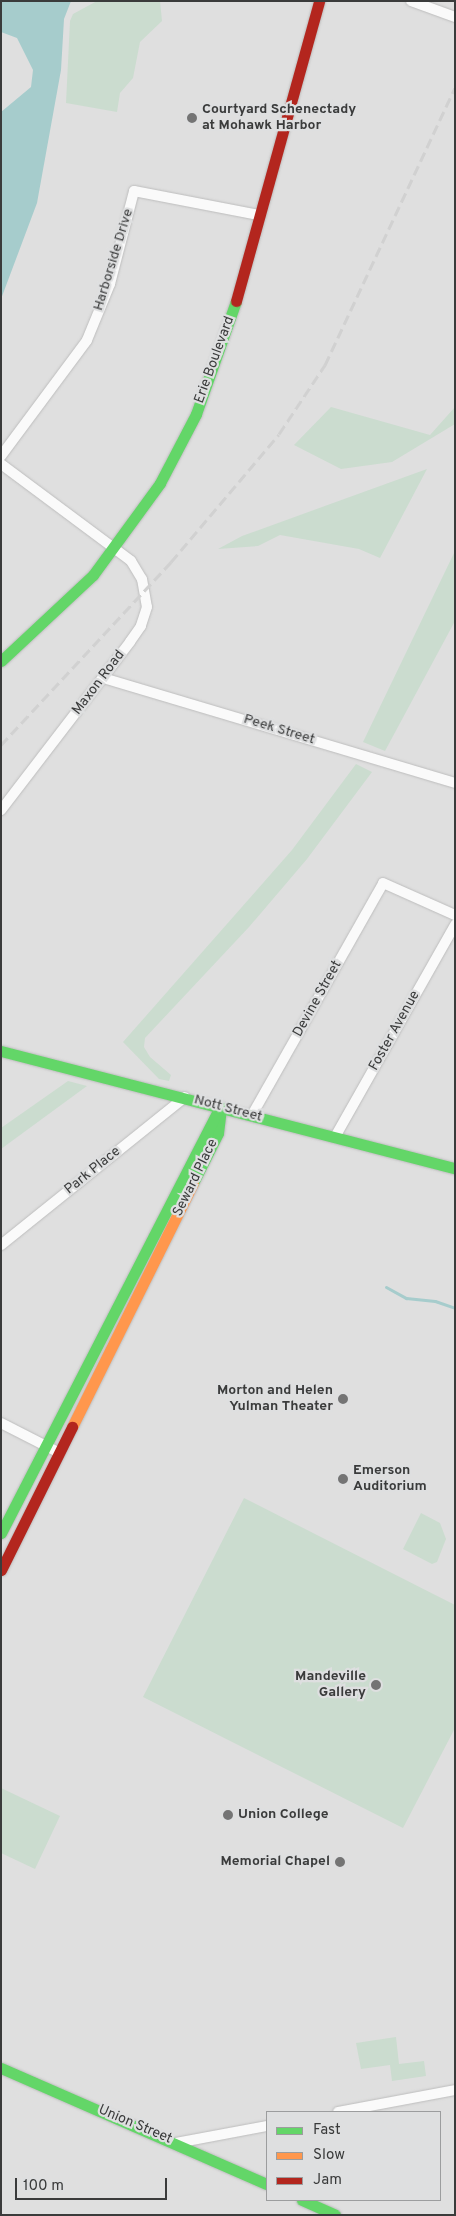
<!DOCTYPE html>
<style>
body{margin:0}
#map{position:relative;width:456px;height:2216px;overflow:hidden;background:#dfdfdf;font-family:Overpass,sans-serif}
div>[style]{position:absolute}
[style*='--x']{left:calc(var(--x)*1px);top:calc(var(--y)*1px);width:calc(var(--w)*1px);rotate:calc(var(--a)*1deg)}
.green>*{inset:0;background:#cbdccf}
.water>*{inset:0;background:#a6cccc}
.stream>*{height:3px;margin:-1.5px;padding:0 1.5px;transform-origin:1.5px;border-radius:1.5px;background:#a6cccc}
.roads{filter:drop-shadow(0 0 1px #bdbdbd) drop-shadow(0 0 1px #bdbdbd)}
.street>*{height:10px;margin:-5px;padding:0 5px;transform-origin:5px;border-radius:5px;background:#fafafa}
.fast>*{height:11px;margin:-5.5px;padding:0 5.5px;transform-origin:5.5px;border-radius:5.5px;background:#63d668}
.slow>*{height:11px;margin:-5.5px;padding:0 5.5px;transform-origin:5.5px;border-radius:5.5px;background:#ff974d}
.jam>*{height:11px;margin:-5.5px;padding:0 5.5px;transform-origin:5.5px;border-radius:5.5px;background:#b3261e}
.rail>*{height:3px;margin-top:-1.5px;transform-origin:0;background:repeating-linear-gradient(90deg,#d1d1d1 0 10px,transparent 0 15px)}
.dots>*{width:14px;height:14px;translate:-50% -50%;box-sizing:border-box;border:2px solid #dedfe0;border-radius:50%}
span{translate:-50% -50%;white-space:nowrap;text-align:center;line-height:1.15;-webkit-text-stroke:4.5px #dedfe0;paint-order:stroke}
.poi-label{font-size:14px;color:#3a3b3b;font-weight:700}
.left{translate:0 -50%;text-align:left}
.right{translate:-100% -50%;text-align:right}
.street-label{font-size:14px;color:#3a3b3b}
.frame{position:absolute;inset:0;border:2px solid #3a3b3b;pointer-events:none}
.legend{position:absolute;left:266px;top:2111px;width:175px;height:90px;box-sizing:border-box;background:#dedfe0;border:1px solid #9c9d9e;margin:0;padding:6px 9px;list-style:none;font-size:15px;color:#3a3b3b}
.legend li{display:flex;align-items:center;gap:10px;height:25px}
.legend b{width:25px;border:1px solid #9c9d9e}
.scale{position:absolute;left:15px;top:2178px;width:152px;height:22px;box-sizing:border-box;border:2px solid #3a3b3b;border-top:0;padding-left:6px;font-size:15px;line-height:18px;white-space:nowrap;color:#3a3b3b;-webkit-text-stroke:4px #dedfe0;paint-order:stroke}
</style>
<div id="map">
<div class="green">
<i style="clip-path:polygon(97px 1px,160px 1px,162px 21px,140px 42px,133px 78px,120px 93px,117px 112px,66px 103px,70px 21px,73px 14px)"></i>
<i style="clip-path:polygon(331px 407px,430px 435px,455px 407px,455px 424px,392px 462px,341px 469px,294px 445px)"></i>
<i style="clip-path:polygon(427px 469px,380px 558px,359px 549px,280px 535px,258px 546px,218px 549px,242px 536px)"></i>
<i style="clip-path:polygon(455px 551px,455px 621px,385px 751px,363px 742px)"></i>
<i style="clip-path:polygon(356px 764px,372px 772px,307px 859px,249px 927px,145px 1038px,144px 1047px,150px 1057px,171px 1075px,169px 1081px,159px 1079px,123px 1042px,292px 850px)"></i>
<i style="clip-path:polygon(68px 1081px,87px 1086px,1px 1149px,1px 1128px)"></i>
<i style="clip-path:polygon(244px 1498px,455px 1605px,455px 1728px,403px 1828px,143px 1697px)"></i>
<i style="clip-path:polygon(421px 1513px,440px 1523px,446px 1539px,437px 1562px,432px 1564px,403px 1549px)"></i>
<i style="clip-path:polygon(1px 1788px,60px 1816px,35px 1869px,1px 1853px)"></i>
<i style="clip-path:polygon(396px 2037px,399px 2064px,424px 2061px,426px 2076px,392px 2081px,390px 2065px,361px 2069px,356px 2043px)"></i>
</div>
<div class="water">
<i style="clip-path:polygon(1px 1px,71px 1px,64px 19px,61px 70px,37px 203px,1px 299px,1px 112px,31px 87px,33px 70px,17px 38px,1px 32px)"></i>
</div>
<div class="stream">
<i style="--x:386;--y:1287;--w:23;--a:29"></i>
<i style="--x:406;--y:1298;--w:29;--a:6"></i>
<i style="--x:435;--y:1301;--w:21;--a:19"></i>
</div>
<div class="roads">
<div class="street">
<i style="--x:411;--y:1;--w:47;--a:20"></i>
<i style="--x:1;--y:456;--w:144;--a:-53.4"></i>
<i style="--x:87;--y:340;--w:61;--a:-67.7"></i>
<i style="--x:110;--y:284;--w:96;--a:-75.5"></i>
<i style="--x:134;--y:191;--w:127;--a:10.9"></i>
<i style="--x:1;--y:464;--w:162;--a:36.7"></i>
<i style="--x:131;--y:561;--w:21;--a:59"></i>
<i style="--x:142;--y:579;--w:28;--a:80"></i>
<i style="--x:147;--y:607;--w:20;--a:108"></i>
<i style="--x:141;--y:626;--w:19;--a:125"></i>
<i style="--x:130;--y:642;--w:212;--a:127.5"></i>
<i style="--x:103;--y:678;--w:367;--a:16.6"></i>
<i style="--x:252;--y:1115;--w:266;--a:-60.5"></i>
<i style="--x:383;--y:883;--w:79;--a:24"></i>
<i style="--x:335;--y:1137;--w:244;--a:-60.5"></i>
<i style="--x:1;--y:1245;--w:236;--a:-38.8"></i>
<i style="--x:1;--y:1423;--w:66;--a:27"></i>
<i style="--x:338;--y:2112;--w:119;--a:-10.6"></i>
<i style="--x:176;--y:2143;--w:93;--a:-10.6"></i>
</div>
<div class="fast">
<i style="--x:1;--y:661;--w:126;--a:-43.1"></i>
<i style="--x:93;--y:575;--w:114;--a:-53.9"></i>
<i style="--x:160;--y:483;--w:78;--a:-62.4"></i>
<i style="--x:196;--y:414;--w:120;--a:-70.5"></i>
<i style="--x:1;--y:1051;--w:469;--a:14.5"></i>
<i style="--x:193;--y:1183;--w:56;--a:-63.4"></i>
<i style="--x:218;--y:1133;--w:26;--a:-83"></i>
<i style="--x:1;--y:1533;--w:477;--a:-62.8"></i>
<i style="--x:1;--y:2068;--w:290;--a:23.6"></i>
<i style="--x:302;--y:2200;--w:36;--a:24"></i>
</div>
<div class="slow">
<i style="--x:72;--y:1427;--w:272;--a:-63.6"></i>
</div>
<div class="jam">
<i style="--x:236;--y:301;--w:311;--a:-74.5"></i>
<i style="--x:1;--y:1570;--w:160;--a:-63.6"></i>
</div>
</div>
<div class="rail">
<i style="--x:1;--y:745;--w:250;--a:-47.1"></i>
<i style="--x:171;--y:562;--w:167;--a:-49.8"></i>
<i style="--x:279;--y:434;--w:83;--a:-56.3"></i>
<i style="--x:325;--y:365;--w:306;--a:-64.9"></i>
</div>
<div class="dots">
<i style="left:192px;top:118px;background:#747474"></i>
<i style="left:343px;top:1399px;background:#747474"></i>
<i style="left:343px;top:1479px;background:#747474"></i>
<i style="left:376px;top:1685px;background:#747474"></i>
<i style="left:228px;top:1815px;background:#747474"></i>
<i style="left:340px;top:1862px;background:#747474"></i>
</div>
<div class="poi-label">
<span class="left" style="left:202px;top:118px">Courtyard Schenectady<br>at Mohawk Harbor</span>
<span class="right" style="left:333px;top:1399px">Morton and Helen<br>Yulman Theater</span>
<span class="left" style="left:353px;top:1479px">Emerson<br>Auditorium</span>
<span class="right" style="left:366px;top:1685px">Mandeville<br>Gallery</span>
<span class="left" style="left:238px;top:1815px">Union College</span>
<span class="right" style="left:330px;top:1862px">Memorial Chapel</span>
</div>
<div class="street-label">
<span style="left:114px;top:260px;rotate:-73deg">Harborside Drive</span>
<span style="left:215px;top:360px;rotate:-70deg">Erie Boulevard</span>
<span style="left:99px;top:683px;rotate:-53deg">Maxon Road</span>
<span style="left:279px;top:730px;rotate:17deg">Peek Street</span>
<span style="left:318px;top:999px;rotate:-61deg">Devine Street</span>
<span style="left:395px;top:1031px;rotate:-61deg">Foster Avenue</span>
<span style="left:228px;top:1109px;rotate:15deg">Nott Street</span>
<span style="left:93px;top:1171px;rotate:-39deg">Park Place</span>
<span style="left:196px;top:1178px;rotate:-64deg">Seward Place</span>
<span style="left:135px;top:2125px;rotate:23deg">Union Street</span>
</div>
<div class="frame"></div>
<ul class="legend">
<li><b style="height:6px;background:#63d668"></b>Fast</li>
<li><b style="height:6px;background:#ff974d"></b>Slow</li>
<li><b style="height:6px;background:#b3261e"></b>Jam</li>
</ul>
<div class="scale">100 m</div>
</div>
